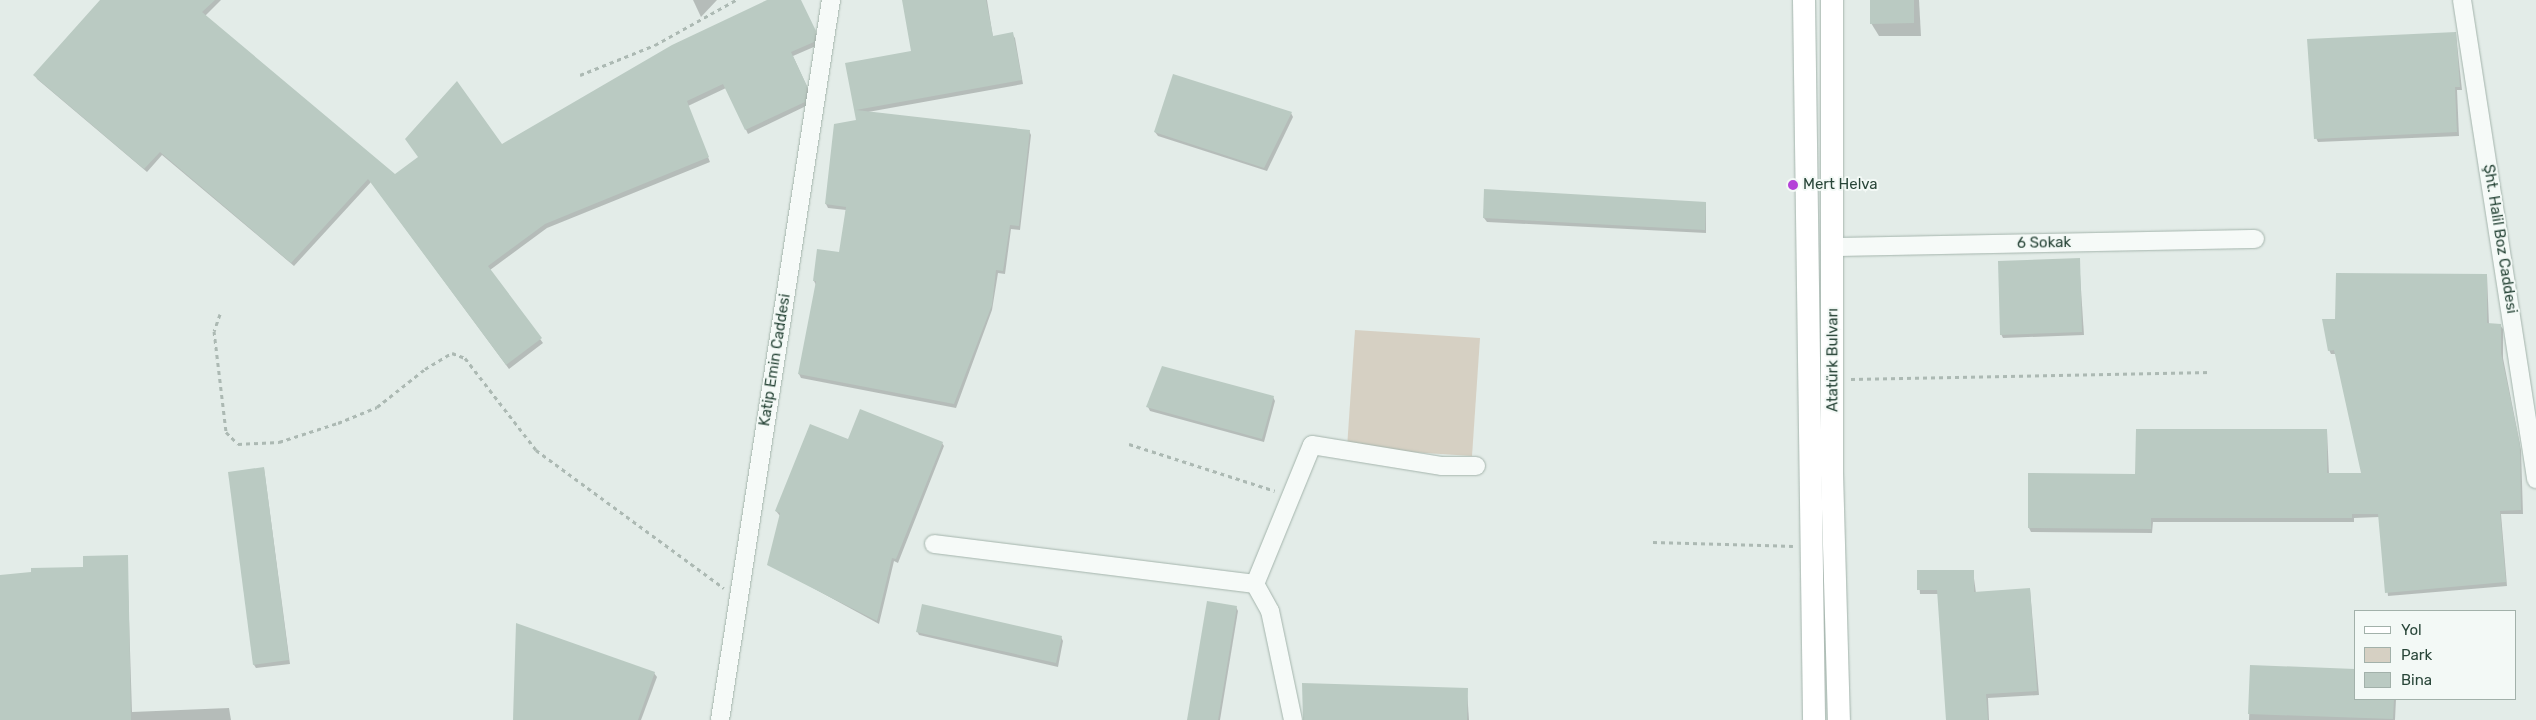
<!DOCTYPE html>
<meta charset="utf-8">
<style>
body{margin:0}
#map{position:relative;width:2536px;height:720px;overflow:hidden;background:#e3ece8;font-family:Rubik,sans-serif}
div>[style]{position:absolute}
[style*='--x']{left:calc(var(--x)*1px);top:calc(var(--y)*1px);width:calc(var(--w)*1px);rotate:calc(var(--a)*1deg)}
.green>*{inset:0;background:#d6d0c3}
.shadow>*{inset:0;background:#0003}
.building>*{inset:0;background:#bacac2}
.path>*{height:3px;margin-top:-1.5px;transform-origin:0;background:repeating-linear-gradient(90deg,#acb9b3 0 4px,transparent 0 8px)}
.roads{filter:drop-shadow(0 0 1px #a4b4ac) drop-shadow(0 0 1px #a4b4ac)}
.minor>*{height:18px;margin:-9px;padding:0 9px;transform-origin:9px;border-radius:9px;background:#f6faf8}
.major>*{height:22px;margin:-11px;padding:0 11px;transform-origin:11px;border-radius:11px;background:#fff}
.dots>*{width:14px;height:14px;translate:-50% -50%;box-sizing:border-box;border:2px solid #f3f9f6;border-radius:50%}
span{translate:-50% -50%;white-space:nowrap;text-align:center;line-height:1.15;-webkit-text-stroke:4px #f3f9f6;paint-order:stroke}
.poi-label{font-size:15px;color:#294639}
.left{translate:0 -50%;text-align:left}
.street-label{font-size:15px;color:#294639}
.legend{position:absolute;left:2354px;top:610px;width:162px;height:90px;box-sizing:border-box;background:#f3f9f6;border:1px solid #a2b1aa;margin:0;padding:6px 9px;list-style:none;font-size:15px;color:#294639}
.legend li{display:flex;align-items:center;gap:10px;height:25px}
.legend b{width:25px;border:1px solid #a2b1aa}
</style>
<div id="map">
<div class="green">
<i style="clip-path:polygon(1355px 330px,1480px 338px,1472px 456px,1347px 448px)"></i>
</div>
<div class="shadow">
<i style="clip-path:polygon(102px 0,221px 0,205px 16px,394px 176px,502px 145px,770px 0,800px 0,817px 36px,816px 46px,793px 56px,809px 91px,806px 106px,748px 134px,726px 88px,688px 106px,710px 162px,547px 228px,490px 270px,543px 343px,509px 369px,371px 182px,294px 266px,162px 155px,147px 172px,37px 79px,35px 75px)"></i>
<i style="clip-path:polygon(693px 0,717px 0,701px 17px)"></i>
<i style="clip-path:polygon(903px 0,987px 0,993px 37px,1012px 34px,1015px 38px,1023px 84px,868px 112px,1029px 131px,1031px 135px,1020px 230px,1011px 229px,1005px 274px,998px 273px,992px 310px,956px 408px,801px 378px,799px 374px,816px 285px,814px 281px,840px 254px,846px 210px,828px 208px,826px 204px,835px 125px,857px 121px,847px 64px,912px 52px)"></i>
<i style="clip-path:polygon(1871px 0,1919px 0,1921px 36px,1879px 36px,1871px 23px)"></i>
<i style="clip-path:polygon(2456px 34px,2462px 90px,2457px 90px,2459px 136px,2318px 142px,2316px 138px)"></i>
<i style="clip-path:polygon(1291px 113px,1293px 117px,1267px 171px,1158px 136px,1155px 132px)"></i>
<i style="clip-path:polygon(1706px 203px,1706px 233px,1487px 222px,1484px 218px)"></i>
<i style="clip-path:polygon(2079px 259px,2084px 335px,2003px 338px,2001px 334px)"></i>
<i style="clip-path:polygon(2487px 275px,2489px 324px,2500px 325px,2503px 329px,2503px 358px,2521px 450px,2523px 514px,2501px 514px,2507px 586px,2388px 596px,2379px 517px,2354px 518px,2354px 522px,2153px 522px,2152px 533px,2031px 532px,2029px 528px,2136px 475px,2327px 430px,2329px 474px,2363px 474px,2336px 354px,2331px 354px,2329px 350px,2336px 320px)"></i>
<i style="clip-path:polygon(1273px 397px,1275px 401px,1264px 442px,1150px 411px,1148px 407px)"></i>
<i style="clip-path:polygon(848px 440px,942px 443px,944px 446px,898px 563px,894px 561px,879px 624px,769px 564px,780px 516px,776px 511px)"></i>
<i style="clip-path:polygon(264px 468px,290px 664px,256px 668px,254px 665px)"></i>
<i style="clip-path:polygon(127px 556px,132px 712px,229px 708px,231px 720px,0 720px,0 577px,84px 568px)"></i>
<i style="clip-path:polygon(1918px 571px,1973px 571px,1976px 593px,2030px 589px,2039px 695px,1988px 698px,1989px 720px,1947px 720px,1939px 594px,1920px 594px)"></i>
<i style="clip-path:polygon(1236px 607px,1238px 611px,1220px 720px,1188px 720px)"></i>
<i style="clip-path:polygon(917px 631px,1061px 637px,1063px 641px,1058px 667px,919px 635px)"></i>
<i style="clip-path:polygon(2251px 666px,2355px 699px,2396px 699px,2395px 720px,2249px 720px)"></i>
<i style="clip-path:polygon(654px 673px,657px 677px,641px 720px,516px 720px)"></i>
<i style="clip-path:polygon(1467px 690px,1469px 720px,1304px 720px)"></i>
</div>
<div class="building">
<i style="clip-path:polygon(100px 0,215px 0,202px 12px,395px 174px,418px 157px,405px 139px,457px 81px,502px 144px,672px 45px,767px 0,801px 0,816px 31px,814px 42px,791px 52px,807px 86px,805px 102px,745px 130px,723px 84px,687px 101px,709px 157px,545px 224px,488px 266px,542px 338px,506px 365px,368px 179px,291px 263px,160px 152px,144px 169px,33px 75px)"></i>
<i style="clip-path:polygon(902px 0,986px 0,993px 36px,1013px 32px,1022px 80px,856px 110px,1030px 130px,1019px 226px,1010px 225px,1003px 271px,996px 270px,992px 305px,954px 404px,798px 374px,816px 281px,813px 281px,817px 249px,839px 252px,846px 207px,825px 204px,834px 124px,856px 120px,845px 63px,911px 51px)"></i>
<i style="clip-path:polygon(1870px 0,1914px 0,1914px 23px,1870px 24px)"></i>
<i style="clip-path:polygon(2456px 32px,2460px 87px,2455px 87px,2457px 132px,2314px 139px,2307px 39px)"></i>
<i style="clip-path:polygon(1173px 74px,1292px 112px,1264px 168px,1154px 132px)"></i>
<i style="clip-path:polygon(1484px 189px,1706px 202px,1705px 230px,1483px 218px)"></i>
<i style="clip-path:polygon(2080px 258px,2082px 332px,2000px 335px,1998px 261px)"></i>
<i style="clip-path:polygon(2336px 273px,2487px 274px,2487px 323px,2501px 324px,2501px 353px,2520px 445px,2521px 510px,2500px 511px,2506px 582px,2385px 593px,2378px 514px,2352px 514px,2352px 518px,2151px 518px,2151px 529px,2028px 528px,2028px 473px,2135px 474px,2136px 429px,2327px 429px,2327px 473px,2361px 473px,2334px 350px,2328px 351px,2322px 319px,2335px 319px)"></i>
<i style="clip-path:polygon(1162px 366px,1274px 396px,1262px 439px,1146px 407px)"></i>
<i style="clip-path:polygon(860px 409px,943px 442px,896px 559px,892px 558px,877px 621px,767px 565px,780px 513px,775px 511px,810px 424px,848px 439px)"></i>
<i style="clip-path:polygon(264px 467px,289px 660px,253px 665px,228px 472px)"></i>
<i style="clip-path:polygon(128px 555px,131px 720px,0 720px,0 575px,31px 572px,31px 568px,83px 567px,83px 556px)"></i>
<i style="clip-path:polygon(1917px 570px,1974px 570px,1974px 592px,2030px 588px,2037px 691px,1986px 694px,1988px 720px,1946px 720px,1937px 590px,1917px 590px)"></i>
<i style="clip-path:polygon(1207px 601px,1237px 606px,1218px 720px,1187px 720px)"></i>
<i style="clip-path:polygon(922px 604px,1062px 636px,1056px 663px,916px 632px)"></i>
<i style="clip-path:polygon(516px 623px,655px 672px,638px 720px,513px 720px)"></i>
<i style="clip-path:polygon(2250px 665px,2355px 669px,2355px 699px,2394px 699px,2393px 719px,2248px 714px)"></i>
<i style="clip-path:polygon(1302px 683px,1468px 688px,1467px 720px,1303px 720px)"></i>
</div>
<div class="path">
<i style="--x:580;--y:75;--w:81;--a:-21.8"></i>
<i style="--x:655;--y:45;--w:93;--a:-29.1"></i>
<i style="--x:220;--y:314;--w:18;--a:109"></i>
<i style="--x:214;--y:331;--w:102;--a:83.2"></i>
<i style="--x:226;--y:432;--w:17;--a:45"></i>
<i style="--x:238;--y:444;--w:41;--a:-2.8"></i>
<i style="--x:279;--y:442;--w:62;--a:-17.9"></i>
<i style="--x:338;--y:423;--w:42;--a:-22.3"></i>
<i style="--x:377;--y:407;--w:61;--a:-38.4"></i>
<i style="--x:425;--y:369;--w:31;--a:-31"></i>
<i style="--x:452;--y:353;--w:14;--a:21"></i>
<i style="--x:465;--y:358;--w:116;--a:52.3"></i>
<i style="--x:536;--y:450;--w:233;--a:36.3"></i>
<i style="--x:1851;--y:379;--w:360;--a:-1.1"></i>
<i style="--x:1129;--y:444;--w:153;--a:17.8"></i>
<i style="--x:1653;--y:542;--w:140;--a:1.6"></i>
</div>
<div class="roads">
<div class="minor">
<i style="--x:2462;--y:0;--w:485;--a:81.2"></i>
<i style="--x:1834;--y:247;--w:421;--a:-1.1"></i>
<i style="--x:934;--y:544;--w:323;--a:7.1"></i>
<i style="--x:720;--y:720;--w:729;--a:-81.24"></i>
<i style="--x:1293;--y:720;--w:111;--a:-101.9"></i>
<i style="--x:1270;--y:611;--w:31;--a:-119"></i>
<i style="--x:1255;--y:584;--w:150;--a:-67.7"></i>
<i style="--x:1312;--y:445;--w:132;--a:9.2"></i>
<i style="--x:1442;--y:466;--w:34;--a:0"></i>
</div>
<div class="major">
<i style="--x:1804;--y:0;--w:720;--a:89.2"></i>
<i style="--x:1832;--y:0;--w:473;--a:90"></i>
<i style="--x:1832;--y:473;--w:247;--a:88.4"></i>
</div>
</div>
<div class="dots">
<i style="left:1793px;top:185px;background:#b441d8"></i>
</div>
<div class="poi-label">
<span class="left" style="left:1803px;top:185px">Mert Helva</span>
</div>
<div class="street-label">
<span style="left:2500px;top:239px;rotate:81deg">Şht. Halil Boz Caddesi</span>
<span style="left:2044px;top:243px;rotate:-1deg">6 Sokak</span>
<span style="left:775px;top:360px;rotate:-81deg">Katip Emin Caddesi</span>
<span style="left:1833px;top:360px;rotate:-90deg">Atatürk Bulvarı</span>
</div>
<ul class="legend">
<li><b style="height:6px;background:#fff"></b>Yol</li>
<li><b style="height:14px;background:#d6d0c3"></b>Park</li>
<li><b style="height:14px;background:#bacac2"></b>Bina</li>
</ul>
</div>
